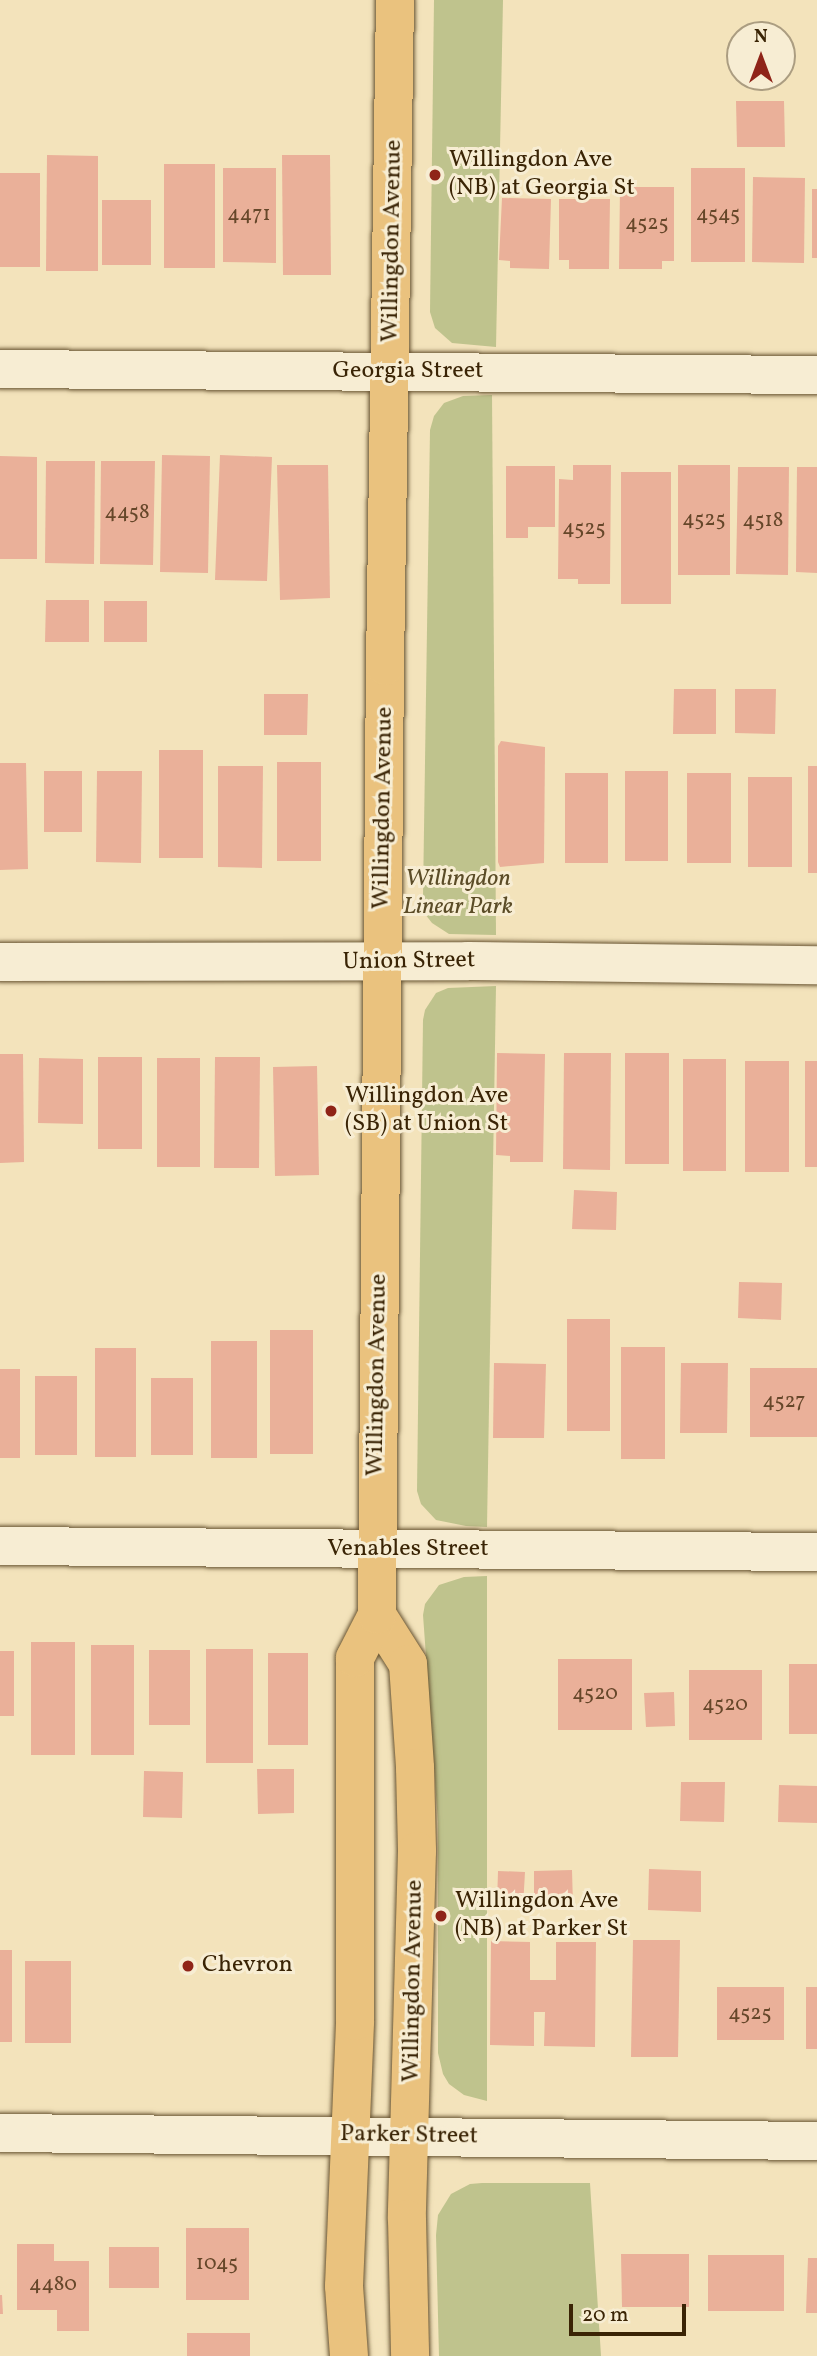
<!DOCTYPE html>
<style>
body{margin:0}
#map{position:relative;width:817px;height:2356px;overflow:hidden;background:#f3e3bb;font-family:Vollkorn,serif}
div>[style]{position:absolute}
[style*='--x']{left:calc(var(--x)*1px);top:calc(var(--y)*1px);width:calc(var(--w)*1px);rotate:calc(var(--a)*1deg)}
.green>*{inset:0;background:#bfc38d}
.building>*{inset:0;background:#eab099}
.roads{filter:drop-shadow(0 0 2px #685432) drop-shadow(0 0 2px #685432)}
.minor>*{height:38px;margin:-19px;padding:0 19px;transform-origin:19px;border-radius:19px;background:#f7edd3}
.major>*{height:38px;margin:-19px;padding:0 19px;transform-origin:19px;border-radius:19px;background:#eac27e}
.dots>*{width:19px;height:19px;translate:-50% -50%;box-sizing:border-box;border:4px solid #f7edd3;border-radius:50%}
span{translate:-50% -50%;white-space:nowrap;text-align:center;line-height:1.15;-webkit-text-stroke:6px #f7edd3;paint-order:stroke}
.number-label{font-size:21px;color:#66472a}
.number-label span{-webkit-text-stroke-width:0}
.poi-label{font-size:24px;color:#3a2405}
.left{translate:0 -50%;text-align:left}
.street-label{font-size:24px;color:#3a2405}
.park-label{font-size:24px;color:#5b4c27;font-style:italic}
.north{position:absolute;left:726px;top:21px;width:70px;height:70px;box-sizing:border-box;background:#f7edd3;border:2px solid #ab9d81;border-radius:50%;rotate:0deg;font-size:19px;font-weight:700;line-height:28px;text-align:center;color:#3a2405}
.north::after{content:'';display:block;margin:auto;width:24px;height:32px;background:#8f2418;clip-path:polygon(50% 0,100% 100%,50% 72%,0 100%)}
.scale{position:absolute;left:569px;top:2304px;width:117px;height:32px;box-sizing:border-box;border:4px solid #3a2405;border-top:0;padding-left:9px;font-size:21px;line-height:24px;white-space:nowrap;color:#3a2405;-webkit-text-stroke:5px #f7edd3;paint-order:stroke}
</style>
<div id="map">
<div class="green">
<i style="clip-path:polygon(434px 0,503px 0,496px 347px,452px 343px,435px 328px,430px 312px)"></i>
<i style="clip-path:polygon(492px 395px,496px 935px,449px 934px,432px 923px,425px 914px,423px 896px,430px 430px,434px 416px,444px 403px,463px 396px)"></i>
<i style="clip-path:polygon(496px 986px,487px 1527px,466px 1526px,436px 1520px,421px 1504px,417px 1491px,423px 1020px,425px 1010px,436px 993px,448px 988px)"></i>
<i style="clip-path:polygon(487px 1576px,487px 2101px,464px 2095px,449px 2084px,443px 2074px,438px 2053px,438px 1822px,423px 1615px,425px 1604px,439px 1585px,464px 1577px)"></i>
<i style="clip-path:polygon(482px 2183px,590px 2183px,601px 2356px,439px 2356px,436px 2235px,438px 2215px,451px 2194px,470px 2184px)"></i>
</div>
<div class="building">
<i style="clip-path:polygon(736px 101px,784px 101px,785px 147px,737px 147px)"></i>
<i style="clip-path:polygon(47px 155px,98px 156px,98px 271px,46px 271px)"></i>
<i style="clip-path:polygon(282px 155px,330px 155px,331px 275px,283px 275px)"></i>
<i style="clip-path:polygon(164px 164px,215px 164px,215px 268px,164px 268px)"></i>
<i style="clip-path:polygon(223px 168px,276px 168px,276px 263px,223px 262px)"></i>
<i style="clip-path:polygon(691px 168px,745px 168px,745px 262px,691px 262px)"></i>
<i style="clip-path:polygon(0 173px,40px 173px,40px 267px,0 267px)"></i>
<i style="clip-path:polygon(753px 177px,805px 178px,804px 263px,752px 262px)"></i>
<i style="clip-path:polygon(620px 187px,674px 187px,674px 261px,662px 261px,662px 269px,619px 269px)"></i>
<i style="clip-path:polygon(812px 189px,817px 189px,817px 258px,812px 258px)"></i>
<i style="clip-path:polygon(502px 198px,551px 199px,549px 269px,510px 268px,510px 261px,499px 260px)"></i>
<i style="clip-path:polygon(559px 199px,610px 199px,609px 269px,569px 269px,569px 260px,559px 260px)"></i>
<i style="clip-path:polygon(102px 200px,151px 200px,151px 265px,102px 265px)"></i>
<i style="clip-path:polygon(162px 455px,210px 456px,208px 573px,160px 572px)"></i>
<i style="clip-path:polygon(220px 455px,272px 457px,267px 581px,215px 580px)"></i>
<i style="clip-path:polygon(0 456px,37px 457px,37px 559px,0 559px)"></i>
<i style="clip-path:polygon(46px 461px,95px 461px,94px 564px,45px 563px)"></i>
<i style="clip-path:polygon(101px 461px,155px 461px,153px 565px,100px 564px)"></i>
<i style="clip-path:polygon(277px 465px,328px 465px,330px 598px,280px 600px)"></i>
<i style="clip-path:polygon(573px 465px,611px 465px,610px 584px,578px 584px,578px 579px,558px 579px,559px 479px,573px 480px)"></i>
<i style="clip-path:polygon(678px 465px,730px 465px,730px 575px,678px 575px)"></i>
<i style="clip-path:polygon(506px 466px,555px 466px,555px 527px,528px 527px,528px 538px,506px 538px)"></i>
<i style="clip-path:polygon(738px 467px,789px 467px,788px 575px,736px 574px)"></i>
<i style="clip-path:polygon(797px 467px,817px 467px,817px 573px,796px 572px)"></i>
<i style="clip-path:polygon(621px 472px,671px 472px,671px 604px,621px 604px)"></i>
<i style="clip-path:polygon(46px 600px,89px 600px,89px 642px,45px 642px)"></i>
<i style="clip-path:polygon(104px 601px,147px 601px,147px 642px,104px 642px)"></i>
<i style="clip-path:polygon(674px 689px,716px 689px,716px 734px,673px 734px)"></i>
<i style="clip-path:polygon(735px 689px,776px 689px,775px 734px,735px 733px)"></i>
<i style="clip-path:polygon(264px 694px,308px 694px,307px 735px,264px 735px)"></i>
<i style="clip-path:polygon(501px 741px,545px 747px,544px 863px,500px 867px,498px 862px,498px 746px)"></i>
<i style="clip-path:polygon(159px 750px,203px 750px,203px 858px,159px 858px)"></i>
<i style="clip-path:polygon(277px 762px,321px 762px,321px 861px,277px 861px)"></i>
<i style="clip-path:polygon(0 763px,26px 763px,28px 869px,0 870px)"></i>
<i style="clip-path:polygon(218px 766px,263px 766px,262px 868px,218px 867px)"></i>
<i style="clip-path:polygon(808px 766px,817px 766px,817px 873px,808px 873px)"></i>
<i style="clip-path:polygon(44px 771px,82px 771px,82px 832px,44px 832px)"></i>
<i style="clip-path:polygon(97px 771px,142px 771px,141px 863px,96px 862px)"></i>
<i style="clip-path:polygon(625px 771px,668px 771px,668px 861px,625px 861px)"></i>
<i style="clip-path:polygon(565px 773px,608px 773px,608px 863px,565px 863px)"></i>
<i style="clip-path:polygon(687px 773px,731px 773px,731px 863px,687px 863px)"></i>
<i style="clip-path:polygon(748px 777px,792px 777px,792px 867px,748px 867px)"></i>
<i style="clip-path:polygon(497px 1053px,545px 1054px,543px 1162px,510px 1162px,510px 1156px,496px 1155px)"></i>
<i style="clip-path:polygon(564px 1053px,611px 1053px,610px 1170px,563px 1169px)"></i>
<i style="clip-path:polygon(625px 1053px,669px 1053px,669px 1164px,625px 1164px)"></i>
<i style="clip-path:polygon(0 1054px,23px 1054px,24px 1162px,0 1163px)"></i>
<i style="clip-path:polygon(98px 1057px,142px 1057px,142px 1149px,98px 1149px)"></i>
<i style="clip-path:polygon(215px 1057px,260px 1057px,259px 1168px,214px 1168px)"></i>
<i style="clip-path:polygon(39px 1058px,83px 1059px,83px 1124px,38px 1123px)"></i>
<i style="clip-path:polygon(157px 1058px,200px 1058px,200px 1167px,157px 1167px)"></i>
<i style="clip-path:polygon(683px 1059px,726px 1059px,726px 1171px,683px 1171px)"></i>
<i style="clip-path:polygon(745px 1061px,789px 1061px,789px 1172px,745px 1172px)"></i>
<i style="clip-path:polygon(805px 1061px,817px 1061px,817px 1167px,805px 1167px)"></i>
<i style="clip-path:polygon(317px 1066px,319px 1175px,275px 1176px,273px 1067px)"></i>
<i style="clip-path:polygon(574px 1190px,617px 1192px,616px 1230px,572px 1229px)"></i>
<i style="clip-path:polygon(739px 1282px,782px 1283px,781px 1320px,738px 1318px)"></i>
<i style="clip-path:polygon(567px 1319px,610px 1319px,610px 1431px,567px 1431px)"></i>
<i style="clip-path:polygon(270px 1330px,313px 1330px,313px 1454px,270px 1454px)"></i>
<i style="clip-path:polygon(211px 1341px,257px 1341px,257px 1458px,211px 1458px)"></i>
<i style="clip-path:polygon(621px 1347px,665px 1347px,665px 1459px,621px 1459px)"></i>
<i style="clip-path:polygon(95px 1348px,136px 1348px,136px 1457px,95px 1457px)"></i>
<i style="clip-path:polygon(494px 1363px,546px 1364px,544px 1438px,493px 1438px)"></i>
<i style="clip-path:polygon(681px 1363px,728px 1363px,727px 1433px,680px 1433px)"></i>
<i style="clip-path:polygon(750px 1368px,817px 1368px,817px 1437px,750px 1437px)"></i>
<i style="clip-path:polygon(0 1369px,20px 1369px,20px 1458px,0 1458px)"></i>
<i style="clip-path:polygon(35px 1376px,77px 1376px,77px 1455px,35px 1455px)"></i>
<i style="clip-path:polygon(151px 1378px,193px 1378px,193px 1455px,151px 1455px)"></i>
<i style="clip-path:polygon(31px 1642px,75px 1642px,75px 1755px,31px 1755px)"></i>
<i style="clip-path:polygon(91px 1645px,134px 1645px,134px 1755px,91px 1755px)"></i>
<i style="clip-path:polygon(206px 1649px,253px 1649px,253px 1763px,206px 1763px)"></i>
<i style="clip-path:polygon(149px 1650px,190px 1650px,190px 1725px,149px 1725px)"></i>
<i style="clip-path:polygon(0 1651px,14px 1651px,14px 1716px,0 1716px)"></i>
<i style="clip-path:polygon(268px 1653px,308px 1653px,308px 1745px,268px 1745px)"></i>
<i style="clip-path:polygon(558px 1659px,632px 1659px,632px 1730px,558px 1730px)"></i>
<i style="clip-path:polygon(789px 1664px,817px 1664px,817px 1734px,789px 1734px)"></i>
<i style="clip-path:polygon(689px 1670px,762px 1670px,762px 1740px,689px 1740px)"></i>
<i style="clip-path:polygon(674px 1692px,675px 1726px,646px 1727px,644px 1693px)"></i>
<i style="clip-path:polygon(257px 1769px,294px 1769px,294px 1813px,258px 1814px)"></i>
<i style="clip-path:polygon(144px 1771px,183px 1772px,182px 1818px,143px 1817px)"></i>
<i style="clip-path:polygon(681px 1782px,725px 1782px,724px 1822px,680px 1821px)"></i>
<i style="clip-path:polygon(779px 1785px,817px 1786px,817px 1823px,778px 1822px)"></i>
<i style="clip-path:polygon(649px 1869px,701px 1871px,701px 1912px,648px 1910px)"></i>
<i style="clip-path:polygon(572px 1870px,573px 1905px,534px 1906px,534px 1871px)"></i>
<i style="clip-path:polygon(498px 1871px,525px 1872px,523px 1907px,497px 1905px)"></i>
<i style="clip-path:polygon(633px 1940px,680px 1940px,678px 2057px,631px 2057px)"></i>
<i style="clip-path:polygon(491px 1941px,530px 1942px,530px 1980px,556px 1980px,556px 1942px,596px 1942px,595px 2047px,544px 2046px,545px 2012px,534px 2012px,534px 2046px,490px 2045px)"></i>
<i style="clip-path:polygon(0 1950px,12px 1950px,12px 2042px,0 2042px)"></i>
<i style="clip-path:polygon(25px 1961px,71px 1961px,71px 2043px,25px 2043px)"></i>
<i style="clip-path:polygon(717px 1987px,784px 1987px,784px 2040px,717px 2040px)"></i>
<i style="clip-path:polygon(806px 1987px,817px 1987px,817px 2049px,806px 2049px)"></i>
<i style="clip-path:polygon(186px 2228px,249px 2228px,249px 2300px,186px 2300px)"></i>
<i style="clip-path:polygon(17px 2244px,54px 2244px,54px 2261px,89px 2261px,89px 2331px,57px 2331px,57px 2310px,17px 2310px)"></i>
<i style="clip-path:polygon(109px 2247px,159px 2247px,159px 2288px,109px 2288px)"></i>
<i style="clip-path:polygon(621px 2254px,689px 2254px,689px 2307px,622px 2307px)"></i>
<i style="clip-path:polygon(708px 2255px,784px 2255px,784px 2311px,708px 2311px)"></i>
<i style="clip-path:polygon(808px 2258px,817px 2258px,817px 2313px,806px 2313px)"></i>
<i style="clip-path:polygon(0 2295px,2px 2295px,3px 2314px,0 2314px)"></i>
<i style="clip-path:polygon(187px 2333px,250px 2333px,250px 2356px,187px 2356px)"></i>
</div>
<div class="roads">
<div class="minor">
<i style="--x:0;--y:369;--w:817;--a:0.42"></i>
<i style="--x:0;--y:962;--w:468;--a:-0.1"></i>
<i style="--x:468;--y:961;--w:349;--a:0.7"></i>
<i style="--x:0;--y:1546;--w:817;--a:0.42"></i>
<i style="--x:0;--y:2133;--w:817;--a:0.56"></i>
</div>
<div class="major">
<i style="--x:377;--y:1615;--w:58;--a:57.7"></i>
<i style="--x:408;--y:1664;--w:104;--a:86.1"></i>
<i style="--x:415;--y:1768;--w:83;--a:88.6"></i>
<i style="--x:417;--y:1851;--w:368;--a:91.6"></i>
<i style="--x:407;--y:2219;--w:137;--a:88.7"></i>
<i style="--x:349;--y:2356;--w:70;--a:-94.1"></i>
<i style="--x:344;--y:2286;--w:265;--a:-87.6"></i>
<i style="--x:355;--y:2021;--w:363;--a:-90"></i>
<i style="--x:355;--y:1658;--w:48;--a:-62.9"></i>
<i style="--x:377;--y:1615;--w:949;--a:-89.52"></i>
<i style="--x:385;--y:666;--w:666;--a:-89.14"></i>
</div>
</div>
<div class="dots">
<i style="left:435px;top:175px;background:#8f2418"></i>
<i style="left:331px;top:1111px;background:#8f2418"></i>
<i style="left:441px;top:1916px;background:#8f2418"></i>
<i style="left:188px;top:1966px;background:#8f2418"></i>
</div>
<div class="number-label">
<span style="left:249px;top:215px">4471</span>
<span style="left:718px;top:215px">4545</span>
<span style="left:647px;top:224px">4525</span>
<span style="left:127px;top:513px">4458</span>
<span style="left:704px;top:520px">4525</span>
<span style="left:763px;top:521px">4518</span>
<span style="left:584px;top:529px">4525</span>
<span style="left:784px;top:1402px">4527</span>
<span style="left:595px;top:1694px">4520</span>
<span style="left:725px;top:1705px">4520</span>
<span style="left:750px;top:2014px">4525</span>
<span style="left:217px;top:2264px">1045</span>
<span style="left:53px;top:2285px">4480</span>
</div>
<div class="poi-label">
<span class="left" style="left:449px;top:175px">Willingdon Ave<br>(NB) at Georgia St</span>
<span class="left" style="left:345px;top:1111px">Willingdon Ave<br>(SB) at Union St</span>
<span class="left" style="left:455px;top:1916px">Willingdon Ave<br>(NB) at Parker St</span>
<span class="left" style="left:202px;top:1966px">Chevron</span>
</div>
<div class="street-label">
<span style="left:393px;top:241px;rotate:-89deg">Willingdon Avenue</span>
<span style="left:408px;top:372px">Georgia Street</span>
<span style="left:384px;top:808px;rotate:-89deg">Willingdon Avenue</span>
<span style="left:409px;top:962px;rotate:-1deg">Union Street</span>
<span style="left:378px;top:1375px;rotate:-89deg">Willingdon Avenue</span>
<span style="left:408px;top:1550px">Venables Street</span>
<span style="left:414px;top:1981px;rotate:-89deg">Willingdon Avenue</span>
<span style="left:409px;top:2136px;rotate:1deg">Parker Street</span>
</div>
<div class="park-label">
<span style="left:458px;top:894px">Willingdon<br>Linear Park</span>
</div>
<div class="north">N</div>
<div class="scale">20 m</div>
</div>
